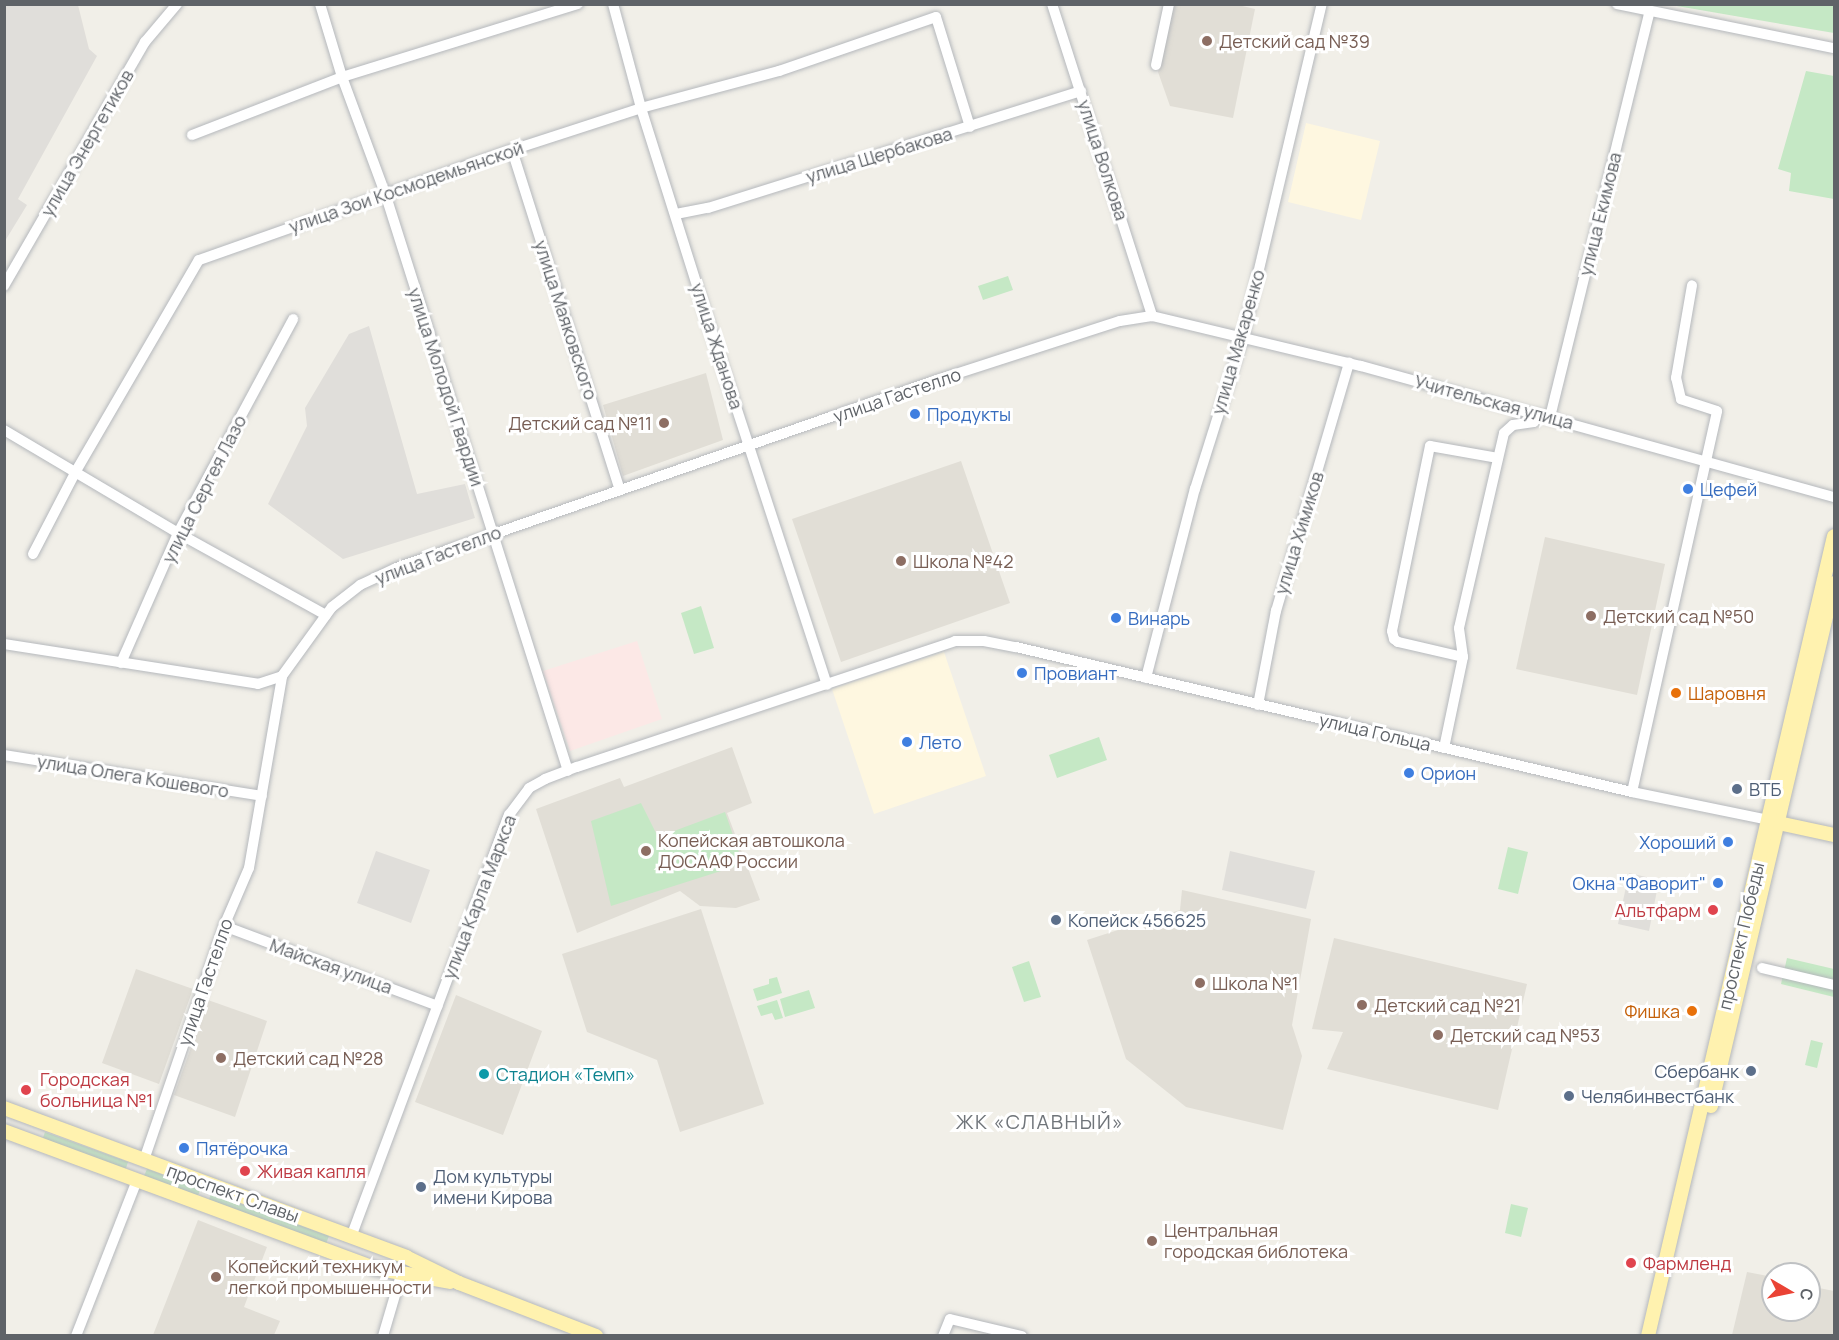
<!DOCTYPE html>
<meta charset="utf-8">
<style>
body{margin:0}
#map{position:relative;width:1839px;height:1340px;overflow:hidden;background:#f1efe8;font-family:Manrope,sans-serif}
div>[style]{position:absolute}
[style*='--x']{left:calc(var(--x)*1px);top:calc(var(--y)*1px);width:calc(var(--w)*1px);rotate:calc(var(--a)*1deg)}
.commercial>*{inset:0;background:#fef7e0}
.industrial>*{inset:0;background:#e0deda}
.education>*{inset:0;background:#e1ded6}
.medical>*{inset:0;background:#fce8e6}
.green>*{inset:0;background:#c5e8c5}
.roads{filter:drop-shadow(0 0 2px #b5b8bc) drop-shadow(0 0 2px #b5b8bc)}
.minor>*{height:10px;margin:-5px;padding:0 5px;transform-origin:5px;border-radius:5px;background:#fff}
.major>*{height:14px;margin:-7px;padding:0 7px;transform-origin:7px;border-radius:7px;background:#fff2af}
.dots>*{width:16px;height:16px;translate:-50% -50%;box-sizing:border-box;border:3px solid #fff;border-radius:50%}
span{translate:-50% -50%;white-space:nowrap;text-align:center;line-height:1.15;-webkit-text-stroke:6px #fff;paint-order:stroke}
.education-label{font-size:18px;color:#785e54}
.left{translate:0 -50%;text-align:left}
.right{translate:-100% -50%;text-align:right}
.street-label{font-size:18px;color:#5f6368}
.shop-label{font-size:18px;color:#366cbe}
.food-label{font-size:18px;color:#c56008}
.service-label{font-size:18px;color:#4e5e75}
.health-label{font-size:18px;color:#be3a42}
.culture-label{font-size:18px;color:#0d838f}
.neighbourhood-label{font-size:20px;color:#70757a;letter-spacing:1.5px}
.frame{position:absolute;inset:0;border:6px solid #5f6368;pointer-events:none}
.north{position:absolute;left:1761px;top:1262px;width:60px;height:60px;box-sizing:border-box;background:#fff;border:2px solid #bfc1c3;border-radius:50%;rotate:99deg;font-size:16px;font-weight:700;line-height:24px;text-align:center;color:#5f6368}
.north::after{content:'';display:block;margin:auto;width:21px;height:27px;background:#ea4335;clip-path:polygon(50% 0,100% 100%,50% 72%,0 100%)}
</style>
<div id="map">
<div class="commercial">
<i style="clip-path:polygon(1306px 123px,1380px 141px,1361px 220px,1288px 202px)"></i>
<i style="clip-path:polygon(944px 652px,986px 776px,874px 814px,832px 689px)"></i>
</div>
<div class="industrial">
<i style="clip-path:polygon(5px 4px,78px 5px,89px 49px,97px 56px,18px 199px,27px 205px,5px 241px)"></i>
<i style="clip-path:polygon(369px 326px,417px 494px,465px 484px,475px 518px,343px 559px,268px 504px,307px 426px,305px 408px,349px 334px)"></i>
<i style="clip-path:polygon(376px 851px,430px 870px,411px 923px,357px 903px)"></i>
<i style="clip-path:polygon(1230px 851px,1315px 871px,1306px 909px,1222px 890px)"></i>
<i style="clip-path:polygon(1629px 873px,1659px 880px,1649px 931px,1618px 924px)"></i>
</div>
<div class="education">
<i style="clip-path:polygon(1174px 5px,1238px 5px,1255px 9px,1233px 118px,1170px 106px,1158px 72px)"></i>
<i style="clip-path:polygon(706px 373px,723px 440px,623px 476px,603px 405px)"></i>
<i style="clip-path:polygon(961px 461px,1010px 603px,841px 662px,792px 519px)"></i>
<i style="clip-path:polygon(1545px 537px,1665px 564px,1637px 695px,1516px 669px)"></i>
<i style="clip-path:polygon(732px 747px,752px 803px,727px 813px,760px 900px,736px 908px,700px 906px,680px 891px,577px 933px,536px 809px,620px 778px,624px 787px)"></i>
<i style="clip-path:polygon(1182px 890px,1311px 919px,1292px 1025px,1302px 1056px,1283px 1130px,1186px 1107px,1126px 1059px,1087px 940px,1180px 910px)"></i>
<i style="clip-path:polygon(701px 909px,764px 1104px,680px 1132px,657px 1060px,587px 1032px,562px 954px)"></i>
<i style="clip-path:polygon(1334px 938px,1527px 984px,1498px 1110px,1327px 1069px,1343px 1032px,1312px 1029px)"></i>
<i style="clip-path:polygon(136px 969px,193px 989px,159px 1084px,102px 1063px)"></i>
<i style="clip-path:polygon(456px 995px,542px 1031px,503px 1135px,415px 1102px)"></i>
<i style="clip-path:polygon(208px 1000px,267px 1021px,235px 1117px,174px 1095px)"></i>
<i style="clip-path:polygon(198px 1220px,267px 1247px,244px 1307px,280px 1321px,274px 1335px,153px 1335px)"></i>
<i style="clip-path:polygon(1747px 1272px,1773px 1277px,1773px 1310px,1809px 1310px,1809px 1286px,1834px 1291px,1834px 1335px,1732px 1335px)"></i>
</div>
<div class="medical">
<i style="clip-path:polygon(637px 641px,662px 719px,570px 751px,543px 671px)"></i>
</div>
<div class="green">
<i style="clip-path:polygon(1671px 5px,1834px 5px,1834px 33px)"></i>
<i style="clip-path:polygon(1806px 71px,1834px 76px,1834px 199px,1789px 191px,1791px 173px,1778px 169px)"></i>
<i style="clip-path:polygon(1008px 276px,1013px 290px,983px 300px,978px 286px)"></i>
<i style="clip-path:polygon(701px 606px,714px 648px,694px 654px,681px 613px)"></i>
<i style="clip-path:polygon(1099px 737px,1107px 760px,1057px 778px,1049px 755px)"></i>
<i style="clip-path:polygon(641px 803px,658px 837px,725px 812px,743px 864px,611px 906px,591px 821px)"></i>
<i style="clip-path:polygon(1508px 847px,1528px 852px,1518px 894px,1498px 889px)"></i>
<i style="clip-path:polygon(1787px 958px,1834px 969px,1834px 997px,1781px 984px)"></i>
<i style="clip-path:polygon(1029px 961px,1041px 997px,1024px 1002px,1012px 967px)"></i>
<i style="clip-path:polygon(777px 977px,782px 993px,757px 1001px,753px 989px,769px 984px,769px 979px)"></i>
<i style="clip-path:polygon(809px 990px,815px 1008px,785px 1017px,780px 999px)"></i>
<i style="clip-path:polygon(777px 1000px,783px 1018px,775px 1020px,772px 1013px,761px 1016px,757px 1006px)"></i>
<i style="clip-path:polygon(1811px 1040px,1823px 1043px,1817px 1068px,1805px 1065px)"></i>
<i style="clip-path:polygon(45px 1132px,128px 1162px,125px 1171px,42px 1141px)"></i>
<i style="clip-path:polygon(147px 1169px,201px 1188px,197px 1198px,143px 1178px)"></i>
<i style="clip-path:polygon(211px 1193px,329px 1236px,325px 1246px,208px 1203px)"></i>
<i style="clip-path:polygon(1511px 1204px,1528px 1208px,1521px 1237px,1505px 1233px)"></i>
</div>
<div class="roads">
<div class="minor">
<i style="--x:320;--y:4;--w:76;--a:73.2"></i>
<i style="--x:342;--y:77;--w:124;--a:69.7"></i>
<i style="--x:385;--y:193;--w:606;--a:72.43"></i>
<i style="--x:613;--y:4;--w:108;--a:74.9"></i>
<i style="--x:641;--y:108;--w:236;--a:72.5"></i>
<i style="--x:712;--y:333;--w:370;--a:71.9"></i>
<i style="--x:1052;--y:4;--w:328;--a:72.2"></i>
<i style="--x:1617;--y:4;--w:221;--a:11.5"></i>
<i style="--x:1156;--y:65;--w:62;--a:-78"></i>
<i style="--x:192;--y:135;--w:161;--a:-21.1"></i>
<i style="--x:342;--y:77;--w:247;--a:-17.2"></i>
<i style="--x:512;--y:150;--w:357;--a:72.4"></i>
<i style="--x:676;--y:214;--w:33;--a:-11"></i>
<i style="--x:708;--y:208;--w:391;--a:-17.4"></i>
<i style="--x:4;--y:286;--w:282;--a:-60"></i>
<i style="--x:145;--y:42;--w:50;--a:-49.9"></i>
<i style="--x:1550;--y:417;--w:418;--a:-76.2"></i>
<i style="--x:4;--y:430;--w:202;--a:30.6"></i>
<i style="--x:178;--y:533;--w:169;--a:29"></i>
<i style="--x:33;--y:554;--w:93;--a:-62.6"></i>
<i style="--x:76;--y:471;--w:244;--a:-59.8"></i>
<i style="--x:199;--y:260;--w:332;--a:-19.4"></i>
<i style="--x:512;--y:150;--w:136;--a:-18"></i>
<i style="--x:641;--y:108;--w:143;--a:-15"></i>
<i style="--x:779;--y:71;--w:166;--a:-19"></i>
<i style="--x:936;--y:17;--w:115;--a:72.8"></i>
<i style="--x:4;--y:644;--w:257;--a:8.9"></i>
<i style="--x:258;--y:684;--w:25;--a:-18"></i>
<i style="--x:1463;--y:657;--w:67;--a:-167"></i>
<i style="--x:1398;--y:642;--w:5;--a:-143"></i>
<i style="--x:1394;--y:639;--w:8;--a:-104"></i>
<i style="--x:1392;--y:631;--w:189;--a:-78.4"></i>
<i style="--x:1430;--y:446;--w:69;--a:10"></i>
<i style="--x:121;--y:663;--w:142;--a:-66.3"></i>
<i style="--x:178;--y:533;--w:243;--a:-61.7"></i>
<i style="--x:1146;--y:678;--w:195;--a:-75.5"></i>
<i style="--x:1195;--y:489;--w:159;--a:-72.5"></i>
<i style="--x:1243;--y:337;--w:342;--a:-76.7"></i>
<i style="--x:1258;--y:705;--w:96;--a:-79.2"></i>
<i style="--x:1276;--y:611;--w:259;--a:-73.6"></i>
<i style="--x:1444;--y:748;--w:93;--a:-78.2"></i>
<i style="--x:1463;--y:657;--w:29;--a:-98"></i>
<i style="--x:1459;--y:628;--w:200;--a:-77"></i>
<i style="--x:1504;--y:433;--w:12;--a:-42"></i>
<i style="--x:1513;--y:425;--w:21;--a:-8"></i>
<i style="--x:1534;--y:422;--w:9;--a:-63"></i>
<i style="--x:4;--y:755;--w:261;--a:9"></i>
<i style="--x:1632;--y:792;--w:390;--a:-77.4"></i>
<i style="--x:1717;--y:411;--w:38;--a:-162"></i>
<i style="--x:1681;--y:399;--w:22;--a:-103"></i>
<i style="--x:1676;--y:378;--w:94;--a:-80.2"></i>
<i style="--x:224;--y:926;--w:228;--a:20.5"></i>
<i style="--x:1762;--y:968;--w:74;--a:13.3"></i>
<i style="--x:144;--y:1160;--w:247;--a:-71.1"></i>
<i style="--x:224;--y:926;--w:63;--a:-66.7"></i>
<i style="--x:249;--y:868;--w:195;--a:-80.2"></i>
<i style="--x:282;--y:676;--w:85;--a:-54.1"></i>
<i style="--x:332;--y:607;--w:36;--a:-38"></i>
<i style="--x:360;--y:585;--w:40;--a:-25"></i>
<i style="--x:396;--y:568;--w:570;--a:-19.17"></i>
<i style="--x:934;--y:381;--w:195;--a:-17.9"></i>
<i style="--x:1120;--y:321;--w:32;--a:-9"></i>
<i style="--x:1152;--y:316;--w:215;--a:13.5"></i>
<i style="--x:1361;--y:366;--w:491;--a:15.5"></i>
<i style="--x:351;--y:1237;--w:451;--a:-69.5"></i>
<i style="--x:509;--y:815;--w:34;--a:-53"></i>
<i style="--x:529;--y:788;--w:18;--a:-29"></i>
<i style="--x:545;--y:779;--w:34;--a:-21"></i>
<i style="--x:577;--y:767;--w:398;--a:-18.4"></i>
<i style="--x:955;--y:641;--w:29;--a:0"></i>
<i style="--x:984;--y:641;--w:33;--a:11"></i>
<i style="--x:1016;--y:647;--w:633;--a:13.25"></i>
<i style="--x:1632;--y:792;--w:139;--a:11.6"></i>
<i style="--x:76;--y:1336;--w:168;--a:-68.6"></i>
<i style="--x:383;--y:1336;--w:64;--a:-73.6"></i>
<i style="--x:943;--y:1336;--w:18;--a:-68"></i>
<i style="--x:950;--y:1319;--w:74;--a:13.3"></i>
</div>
<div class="major">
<i style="--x:1769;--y:821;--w:66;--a:12.2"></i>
<i style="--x:1711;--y:1106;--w:537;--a:-76.77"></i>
<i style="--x:4;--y:1108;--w:429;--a:20.3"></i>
<i style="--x:406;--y:1257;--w:59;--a:26.1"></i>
<i style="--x:459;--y:1283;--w:147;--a:21.1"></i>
<i style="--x:4;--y:1131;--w:395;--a:20.3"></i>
<i style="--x:374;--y:1268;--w:77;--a:10.4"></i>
<i style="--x:1648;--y:1336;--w:821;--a:-76.91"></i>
</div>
</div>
<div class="dots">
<i style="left:1207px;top:41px;background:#8d6e63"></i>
<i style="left:915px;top:414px;background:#3f7fe0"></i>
<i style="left:664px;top:423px;background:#8d6e63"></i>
<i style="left:1688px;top:489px;background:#3f7fe0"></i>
<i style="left:901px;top:561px;background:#8d6e63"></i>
<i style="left:1591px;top:616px;background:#8d6e63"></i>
<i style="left:1116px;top:618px;background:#3f7fe0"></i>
<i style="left:1022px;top:673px;background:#3f7fe0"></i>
<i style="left:1676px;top:693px;background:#e8710a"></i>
<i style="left:907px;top:742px;background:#3f7fe0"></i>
<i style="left:1409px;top:773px;background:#3f7fe0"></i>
<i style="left:1737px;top:789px;background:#5c6f8a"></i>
<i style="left:1728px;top:842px;background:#3f7fe0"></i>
<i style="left:646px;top:851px;background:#8d6e63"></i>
<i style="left:1718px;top:883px;background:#3f7fe0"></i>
<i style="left:1713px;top:910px;background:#e0444e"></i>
<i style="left:1056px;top:920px;background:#5c6f8a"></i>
<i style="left:1200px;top:983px;background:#8d6e63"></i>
<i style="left:1362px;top:1005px;background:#8d6e63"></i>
<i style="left:1692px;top:1011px;background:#e8710a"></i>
<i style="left:1438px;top:1035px;background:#8d6e63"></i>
<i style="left:221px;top:1058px;background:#8d6e63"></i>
<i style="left:1751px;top:1071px;background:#5c6f8a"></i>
<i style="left:484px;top:1074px;background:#0f9aa8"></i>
<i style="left:26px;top:1090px;background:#e0444e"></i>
<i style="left:1569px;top:1096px;background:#5c6f8a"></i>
<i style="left:184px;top:1148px;background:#3f7fe0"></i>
<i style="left:245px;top:1171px;background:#e0444e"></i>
<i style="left:421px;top:1187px;background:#5c6f8a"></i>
<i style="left:1152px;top:1241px;background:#8d6e63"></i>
<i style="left:1631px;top:1263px;background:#e0444e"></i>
<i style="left:216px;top:1277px;background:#8d6e63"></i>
</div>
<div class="education-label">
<span class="left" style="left:1219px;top:41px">Детский сад №39</span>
<span class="right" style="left:652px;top:423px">Детский сад №11</span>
<span class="left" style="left:913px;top:561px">Школа №42</span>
<span class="left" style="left:1603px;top:616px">Детский сад №50</span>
<span class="left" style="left:658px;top:851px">Копейская автошкола<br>ДОСААФ России</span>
<span class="left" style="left:1212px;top:983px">Школа №1</span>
<span class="left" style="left:1374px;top:1005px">Детский сад №21</span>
<span class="left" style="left:1450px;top:1035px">Детский сад №53</span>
<span class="left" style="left:233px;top:1058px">Детский сад №28</span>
<span class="left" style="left:1164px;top:1241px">Центральная<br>городская библотека</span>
<span class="left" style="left:228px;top:1277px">Копейский техникум<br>легкой промышенности</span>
</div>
<div class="street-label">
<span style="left:87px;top:143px;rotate:-60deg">улица Энергетиков</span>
<span style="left:879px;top:155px;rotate:-17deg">улица Щербакова</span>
<span style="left:1103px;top:160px;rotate:72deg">улица Волкова</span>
<span style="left:406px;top:187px;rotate:-19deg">улица Зои Космодемьянской</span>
<span style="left:1600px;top:214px;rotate:-76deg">улица Екимова</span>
<span style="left:566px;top:320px;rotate:72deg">улица Маяковского</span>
<span style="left:1238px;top:342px;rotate:-74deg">улица Макаренко</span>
<span style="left:717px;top:346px;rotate:72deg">улица Жданова</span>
<span style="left:446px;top:387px;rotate:72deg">улица Молодой Гвардии</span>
<span style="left:897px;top:395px;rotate:-19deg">улица Гастелло</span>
<span style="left:1494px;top:402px;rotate:15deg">Учительская улица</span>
<span style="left:204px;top:489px;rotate:-63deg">улица Сергея Лазо</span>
<span style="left:1299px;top:533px;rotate:-73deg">улица Химиков</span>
<span style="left:438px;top:555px;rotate:-21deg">улица Гастелло</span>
<span style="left:1375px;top:732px;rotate:13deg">улица Гольца</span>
<span style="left:133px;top:776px;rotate:9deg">улица Олега Кошевого</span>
<span style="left:479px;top:897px;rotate:-69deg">улица Карла Маркса</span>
<span style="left:1741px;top:936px;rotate:-77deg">проспект Победы</span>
<span style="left:331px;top:966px;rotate:20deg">Майская улица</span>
<span style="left:205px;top:982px;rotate:-71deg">улица Гастелло</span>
<span style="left:233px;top:1193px;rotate:20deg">проспект Славы</span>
</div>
<div class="shop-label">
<span class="left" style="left:927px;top:414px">Продукты</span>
<span class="left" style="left:1700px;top:489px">Цефей</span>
<span class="left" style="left:1128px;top:618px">Винарь</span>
<span class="left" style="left:1034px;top:673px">Провиант</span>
<span class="left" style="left:919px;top:742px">Лето</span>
<span class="left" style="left:1421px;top:773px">Орион</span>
<span class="right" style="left:1716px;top:842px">Хороший</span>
<span class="right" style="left:1706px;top:883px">Окна "Фаворит"</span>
<span class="left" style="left:196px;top:1148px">Пятёрочка</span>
</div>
<div class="food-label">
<span class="left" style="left:1688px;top:693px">Шаровня</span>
<span class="right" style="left:1680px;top:1011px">Фишка</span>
</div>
<div class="service-label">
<span class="left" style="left:1749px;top:789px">ВТБ</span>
<span class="left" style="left:1068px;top:920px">Копейск 456625</span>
<span class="right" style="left:1739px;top:1071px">Сбербанк</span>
<span class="left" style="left:1581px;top:1096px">Челябинвестбанк</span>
<span class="left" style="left:433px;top:1187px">Дом культуры<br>имени Кирова</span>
</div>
<div class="health-label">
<span class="right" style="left:1701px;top:910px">Альтфарм</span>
<span class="left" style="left:40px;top:1090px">Городская<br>больница №1</span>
<span class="left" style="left:257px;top:1171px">Живая капля</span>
<span class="left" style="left:1643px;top:1263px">Фармленд</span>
</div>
<div class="culture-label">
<span class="left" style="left:496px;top:1074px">Стадион «Темп»</span>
</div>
<div class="neighbourhood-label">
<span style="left:1040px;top:1121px">ЖК «СЛАВНЫЙ»</span>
</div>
<div class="frame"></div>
<div class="north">С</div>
</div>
